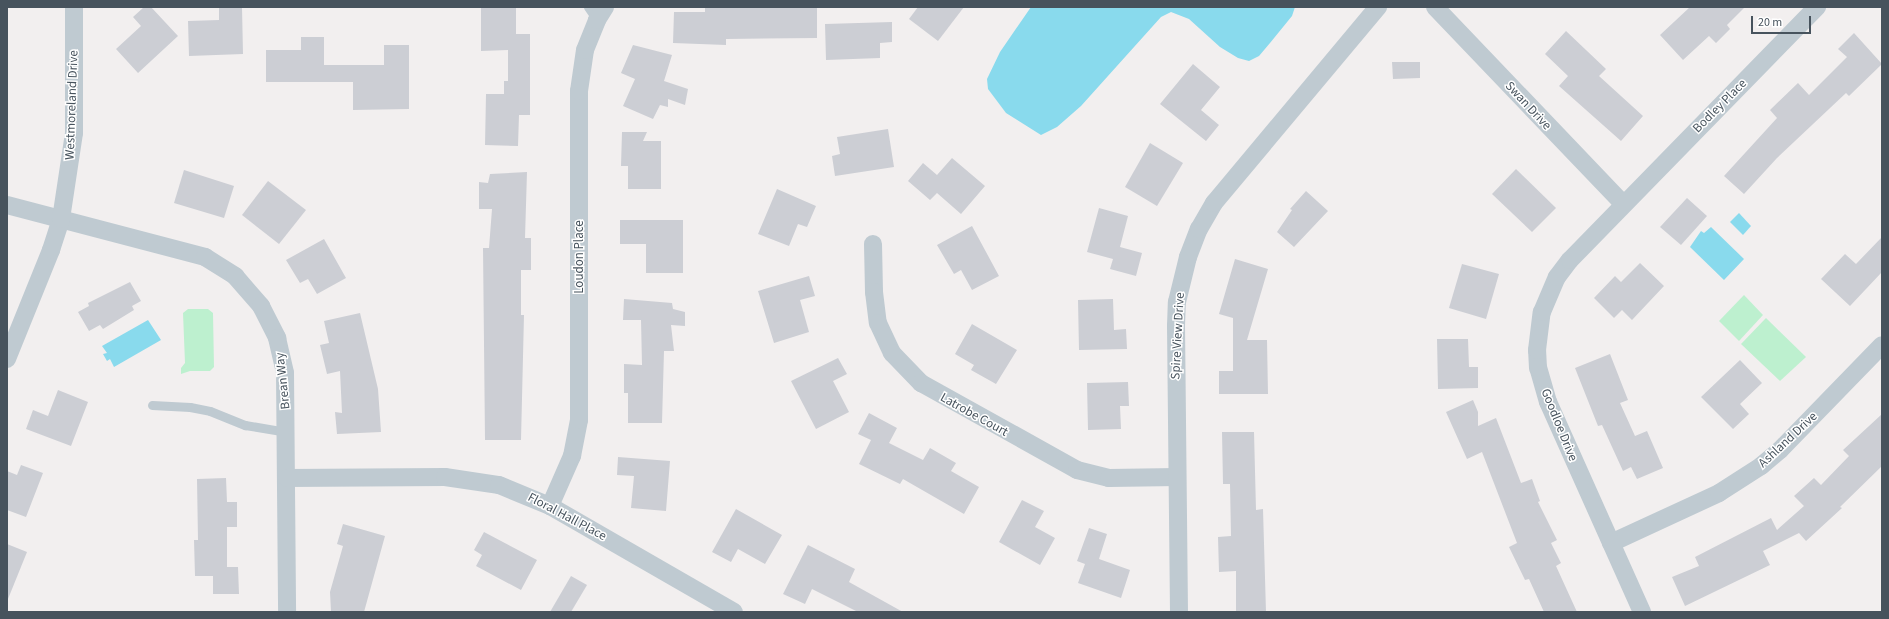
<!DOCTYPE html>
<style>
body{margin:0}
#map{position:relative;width:1889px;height:619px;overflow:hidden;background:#f2efef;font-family:"Source Sans 3",sans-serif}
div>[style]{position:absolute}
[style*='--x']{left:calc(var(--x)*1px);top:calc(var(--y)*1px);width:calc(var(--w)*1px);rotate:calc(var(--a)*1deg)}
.green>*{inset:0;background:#bdf0cf}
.water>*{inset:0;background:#89daed}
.building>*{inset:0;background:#ccced4}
.lane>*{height:9px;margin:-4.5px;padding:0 4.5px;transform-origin:4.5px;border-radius:4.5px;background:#bfcad1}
.street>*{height:18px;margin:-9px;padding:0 9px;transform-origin:9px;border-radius:9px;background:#bfcad1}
span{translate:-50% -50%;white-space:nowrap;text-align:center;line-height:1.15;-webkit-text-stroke:3px #fff;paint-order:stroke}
.street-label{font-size:13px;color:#47535d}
.frame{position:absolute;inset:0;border:8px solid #47535d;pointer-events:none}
.scale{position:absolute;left:1751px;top:16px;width:60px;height:18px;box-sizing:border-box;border:2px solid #47535d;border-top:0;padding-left:5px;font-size:12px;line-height:14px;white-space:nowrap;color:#47535d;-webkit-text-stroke:3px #fff;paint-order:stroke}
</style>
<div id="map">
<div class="green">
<i style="clip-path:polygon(1744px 295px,1763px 315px,1739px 341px,1719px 321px)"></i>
<i style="clip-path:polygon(188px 309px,208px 309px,213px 313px,214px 367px,210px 371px,190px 371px,181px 374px,181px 368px,185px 363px,183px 313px)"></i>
<i style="clip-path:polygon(1766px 318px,1806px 357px,1780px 381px,1741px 344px)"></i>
</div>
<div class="water">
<i style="clip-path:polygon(1031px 7px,1295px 7px,1292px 16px,1270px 43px,1259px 56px,1249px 61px,1238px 58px,1220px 47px,1189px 19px,1171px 12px,1161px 17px,1081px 106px,1057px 127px,1041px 135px,1006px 113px,988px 89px,987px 79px,1000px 52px)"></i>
<i style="clip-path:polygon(1739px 213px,1751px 226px,1743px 235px,1730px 222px)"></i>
<i style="clip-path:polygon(1711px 227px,1744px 259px,1724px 280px,1690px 247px,1701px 231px,1704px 233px)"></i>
<i style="clip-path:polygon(148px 320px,161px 340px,114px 367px,110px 359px,107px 361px,103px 354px,107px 353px,102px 346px)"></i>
</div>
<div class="building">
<i style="clip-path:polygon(144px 7px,151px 7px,178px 36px,138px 73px,116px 49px,141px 26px,133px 17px)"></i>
<i style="clip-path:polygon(242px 7px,243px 54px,189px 56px,188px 21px,219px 20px,219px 8px)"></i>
<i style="clip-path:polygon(481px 7px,516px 7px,516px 34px,530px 34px,530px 115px,519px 115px,518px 146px,485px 145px,486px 94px,504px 94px,504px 81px,508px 81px,508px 50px,481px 51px)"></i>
<i style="clip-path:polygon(705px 7px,817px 7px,817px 38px,726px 39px,726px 45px,673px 43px,674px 12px,705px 12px)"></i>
<i style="clip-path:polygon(918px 7px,964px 7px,938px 41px,909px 19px)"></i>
<i style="clip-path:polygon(1690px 7px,1745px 7px,1727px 25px,1730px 29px,1716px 43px,1709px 36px,1683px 60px,1660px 35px)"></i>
<i style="clip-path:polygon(892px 22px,892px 42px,880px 43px,880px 58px,826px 60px,825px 24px)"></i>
<i style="clip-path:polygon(1566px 31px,1606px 69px,1599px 76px,1643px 116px,1621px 141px,1559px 86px,1568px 76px,1545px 54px)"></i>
<i style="clip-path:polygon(1854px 33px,1882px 64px,1849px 96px,1846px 93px,1777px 158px,1744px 194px,1724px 176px,1777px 118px,1770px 110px,1798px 83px,1809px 95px,1847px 57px,1838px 49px)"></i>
<i style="clip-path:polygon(301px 37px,324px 37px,324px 65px,384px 65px,384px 45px,409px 45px,409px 109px,353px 110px,353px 82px,266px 82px,266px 50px,301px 50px)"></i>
<i style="clip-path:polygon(633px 45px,672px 55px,664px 81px,688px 89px,685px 105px,668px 99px,668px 107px,660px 105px,653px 119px,623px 106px,635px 79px,621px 73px)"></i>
<i style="clip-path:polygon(1392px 62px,1420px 62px,1420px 78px,1393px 79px)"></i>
<i style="clip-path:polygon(1193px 64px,1220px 87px,1201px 110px,1219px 125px,1206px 141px,1160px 104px)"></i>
<i style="clip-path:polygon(888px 129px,894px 167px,835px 176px,832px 156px,840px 154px,837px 137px)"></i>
<i style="clip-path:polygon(622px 132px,647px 132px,643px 141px,661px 141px,661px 189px,628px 189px,628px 166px,621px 166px)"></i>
<i style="clip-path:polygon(1150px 143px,1183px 163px,1157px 206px,1125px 187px)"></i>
<i style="clip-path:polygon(952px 158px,985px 186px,961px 214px,937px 193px,930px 200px,908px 181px,923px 163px,937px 175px)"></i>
<i style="clip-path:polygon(1516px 169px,1556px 208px,1532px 232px,1492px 194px)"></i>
<i style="clip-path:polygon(184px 170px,234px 186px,224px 218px,174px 203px)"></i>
<i style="clip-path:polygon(527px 172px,525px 238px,531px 238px,531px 270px,521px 270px,521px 315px,524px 315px,521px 440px,485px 440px,483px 248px,489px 248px,492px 209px,479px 209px,479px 182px,488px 183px,490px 174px)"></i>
<i style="clip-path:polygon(268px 181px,306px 210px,279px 244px,242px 215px)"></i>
<i style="clip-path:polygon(777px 189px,816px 206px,807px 227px,798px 224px,789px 246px,758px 234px)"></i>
<i style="clip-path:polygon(1306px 191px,1328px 211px,1294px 247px,1277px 232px,1292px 210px,1290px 209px)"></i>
<i style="clip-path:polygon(1687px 198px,1707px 216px,1681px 245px,1660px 227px)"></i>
<i style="clip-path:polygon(1099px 208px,1128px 216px,1120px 247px,1142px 253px,1136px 276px,1110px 269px,1113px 259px,1087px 252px)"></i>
<i style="clip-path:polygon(620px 220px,683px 220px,683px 273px,646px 273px,646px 244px,620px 244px)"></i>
<i style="clip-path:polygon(972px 226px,999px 276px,972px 290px,961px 270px,954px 274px,937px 245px)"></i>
<i style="clip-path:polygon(1882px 237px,1882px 272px,1850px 306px,1821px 279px,1845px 254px,1856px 264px)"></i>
<i style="clip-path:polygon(324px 239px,346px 278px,317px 294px,308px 279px,300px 283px,286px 260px)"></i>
<i style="clip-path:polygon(1235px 259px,1268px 269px,1247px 340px,1267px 340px,1268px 394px,1219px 394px,1219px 371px,1233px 371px,1233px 318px,1219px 314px)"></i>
<i style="clip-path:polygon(1640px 263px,1664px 286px,1632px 320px,1622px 310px,1614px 318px,1594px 298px,1615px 276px,1621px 282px)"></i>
<i style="clip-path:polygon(1462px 264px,1499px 274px,1486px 319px,1449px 308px)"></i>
<i style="clip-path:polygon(809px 276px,815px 296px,800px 300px,809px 332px,774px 343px,758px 291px)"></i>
<i style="clip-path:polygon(130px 282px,141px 301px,132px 306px,134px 310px,103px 329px,100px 325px,89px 331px,78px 312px,89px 306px,88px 303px)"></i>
<i style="clip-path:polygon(624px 299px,672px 303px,673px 309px,685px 312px,685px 326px,671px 325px,674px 351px,664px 351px,662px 423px,628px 423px,628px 393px,624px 393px,624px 364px,642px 365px,641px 320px,623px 320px)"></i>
<i style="clip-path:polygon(1113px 299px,1114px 330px,1126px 329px,1127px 349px,1079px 350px,1078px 300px)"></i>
<i style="clip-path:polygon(360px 313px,378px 389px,381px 432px,337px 434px,335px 412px,342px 413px,340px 371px,327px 374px,320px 345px,329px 343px,324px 321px)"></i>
<i style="clip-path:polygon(972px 324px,1017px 350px,996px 384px,971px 370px,974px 365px,955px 354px)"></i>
<i style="clip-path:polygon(1437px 339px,1468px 339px,1469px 367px,1478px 367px,1478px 388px,1438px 389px)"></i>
<i style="clip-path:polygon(1610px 354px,1628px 400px,1620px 403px,1635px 436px,1647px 431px,1663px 468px,1637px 479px,1631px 467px,1623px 471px,1602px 425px,1598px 426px,1575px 368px)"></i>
<i style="clip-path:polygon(838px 358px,847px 374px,833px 381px,849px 412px,816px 429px,791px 381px)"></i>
<i style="clip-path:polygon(1740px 360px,1762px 383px,1740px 404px,1749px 414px,1733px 429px,1701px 397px)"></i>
<i style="clip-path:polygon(1128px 382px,1129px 406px,1120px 406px,1121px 429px,1088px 430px,1087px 383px)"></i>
<i style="clip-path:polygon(58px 390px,88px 402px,71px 446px,26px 429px,33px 410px,48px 416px)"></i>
<i style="clip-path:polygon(1473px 400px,1478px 412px,1478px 426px,1496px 418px,1521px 483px,1532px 479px,1540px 501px,1538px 502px,1557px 540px,1551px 543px,1561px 563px,1556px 566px,1577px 612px,1544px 612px,1529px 579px,1525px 580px,1509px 547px,1517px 543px,1482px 452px,1467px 459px,1446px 412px)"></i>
<i style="clip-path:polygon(869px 413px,897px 428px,889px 443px,923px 460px,930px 448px,956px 463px,951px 471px,979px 487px,964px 514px,903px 479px,900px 484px,859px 464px,871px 440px,858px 434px)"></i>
<i style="clip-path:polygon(1882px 414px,1882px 466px,1840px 507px,1842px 508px,1806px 541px,1799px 533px,1763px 551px,1770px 565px,1685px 606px,1672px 577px,1699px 566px,1695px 557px,1771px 518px,1777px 530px,1804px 506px,1794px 496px,1814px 478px,1821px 485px,1849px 456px,1843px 450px)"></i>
<i style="clip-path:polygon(1222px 432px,1254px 432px,1256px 510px,1263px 509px,1266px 612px,1236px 612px,1236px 571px,1219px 572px,1218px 537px,1231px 536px,1230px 484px,1223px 484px)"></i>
<i style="clip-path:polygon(618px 457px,670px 461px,666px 511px,631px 508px,634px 476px,617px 475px)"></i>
<i style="clip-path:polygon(21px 465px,43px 473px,26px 517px,7px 510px,7px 471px,17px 475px)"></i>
<i style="clip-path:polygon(226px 478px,227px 502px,237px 502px,237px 527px,227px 527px,227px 567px,238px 567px,239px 594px,213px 594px,213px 576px,195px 576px,194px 540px,198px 540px,197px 479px)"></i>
<i style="clip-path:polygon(1022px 500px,1044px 511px,1035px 527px,1055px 538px,1040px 565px,999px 542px)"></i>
<i style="clip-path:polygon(736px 509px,782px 535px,765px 564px,738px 549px,731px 562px,712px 552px)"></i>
<i style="clip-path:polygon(343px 524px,385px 536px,364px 612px,331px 612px,330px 592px,343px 546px,337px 544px)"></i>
<i style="clip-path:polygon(1089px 528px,1107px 534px,1099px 559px,1130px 570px,1121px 598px,1078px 583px,1085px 564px,1077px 561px)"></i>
<i style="clip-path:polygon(484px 532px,537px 560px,521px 590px,476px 566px,482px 555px,474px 550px)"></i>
<i style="clip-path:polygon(7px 544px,27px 552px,8px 599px,7px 599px)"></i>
<i style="clip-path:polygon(808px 545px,855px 569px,849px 582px,903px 612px,858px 612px,812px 589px,805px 604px,783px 594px)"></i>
<i style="clip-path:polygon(571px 576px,587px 585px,571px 612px,550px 612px)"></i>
</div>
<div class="lane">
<i style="--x:588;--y:7;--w:16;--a:55"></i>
<i style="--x:152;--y:405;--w:38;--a:3"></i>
<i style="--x:190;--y:407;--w:20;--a:11"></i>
<i style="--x:210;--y:411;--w:38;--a:22"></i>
<i style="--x:245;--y:425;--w:43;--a:9.5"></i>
</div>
<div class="street">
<i style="--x:1435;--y:7;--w:272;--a:46.3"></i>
<i style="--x:7;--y:205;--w:205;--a:14.7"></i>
<i style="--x:205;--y:257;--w:36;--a:32"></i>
<i style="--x:235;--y:276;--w:40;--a:49"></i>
<i style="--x:261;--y:306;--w:36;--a:63"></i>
<i style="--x:277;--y:338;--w:36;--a:77"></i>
<i style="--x:285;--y:373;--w:239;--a:89.5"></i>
<i style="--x:873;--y:244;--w:48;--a:88.8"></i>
<i style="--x:874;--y:292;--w:31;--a:83"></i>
<i style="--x:878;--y:323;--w:33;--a:65"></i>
<i style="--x:892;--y:353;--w:42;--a:46"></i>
<i style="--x:921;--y:383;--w:179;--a:29.1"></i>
<i style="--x:1077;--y:470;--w:33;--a:14"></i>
<i style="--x:1109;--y:478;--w:68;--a:-0.8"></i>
<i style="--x:7;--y:359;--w:118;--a:-68"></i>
<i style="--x:51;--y:250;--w:33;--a:-72"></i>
<i style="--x:61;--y:219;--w:87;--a:-81.4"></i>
<i style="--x:74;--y:133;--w:126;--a:-90"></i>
<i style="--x:287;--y:478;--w:158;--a:-0.4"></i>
<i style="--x:445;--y:477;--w:55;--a:8.4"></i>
<i style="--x:499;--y:485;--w:55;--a:22.4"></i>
<i style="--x:550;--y:506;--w:212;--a:29.9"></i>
<i style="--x:550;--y:506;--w:55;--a:-66.3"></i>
<i style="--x:572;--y:456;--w:37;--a:-79"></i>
<i style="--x:579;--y:420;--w:329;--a:-90"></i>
<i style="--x:579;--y:91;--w:41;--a:-81.7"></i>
<i style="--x:585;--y:50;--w:32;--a:-68"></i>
<i style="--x:597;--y:20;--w:15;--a:-58"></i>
<i style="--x:1611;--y:543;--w:119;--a:-24.8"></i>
<i style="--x:1719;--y:493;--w:50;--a:-32.7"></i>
<i style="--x:1761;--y:466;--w:25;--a:-40"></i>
<i style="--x:1780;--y:450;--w:146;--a:-45.8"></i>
<i style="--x:1179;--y:612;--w:286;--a:-90.6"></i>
<i style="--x:1176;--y:326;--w:24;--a:-88"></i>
<i style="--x:1177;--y:302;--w:46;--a:-76.3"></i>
<i style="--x:1188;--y:257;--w:30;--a:-69"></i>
<i style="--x:1199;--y:229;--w:30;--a:-60"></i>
<i style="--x:1214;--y:203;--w:256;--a:-50.1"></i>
<i style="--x:1642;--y:612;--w:230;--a:-114.1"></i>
<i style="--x:1548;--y:402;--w:35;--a:-106"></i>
<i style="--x:1538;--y:368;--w:18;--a:-93"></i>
<i style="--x:1537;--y:350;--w:38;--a:-83"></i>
<i style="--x:1542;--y:312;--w:38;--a:-67"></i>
<i style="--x:1557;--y:277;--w:21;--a:-53"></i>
<i style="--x:1570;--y:260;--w:354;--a:-45.7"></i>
</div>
<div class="street-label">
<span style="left:72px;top:105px;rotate:-88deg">Westmoreland Drive</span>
<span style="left:1528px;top:106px;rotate:47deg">Swan Drive</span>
<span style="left:1720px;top:106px;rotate:-45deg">Bodley Place</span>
<span style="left:579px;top:257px;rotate:-90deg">Loudon Place</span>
<span style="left:1178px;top:336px;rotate:-87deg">Spire View Drive</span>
<span style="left:283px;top:381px;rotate:-96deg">Brean Way</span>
<span style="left:974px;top:415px;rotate:29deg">Latrobe Court</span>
<span style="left:1559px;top:425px;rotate:68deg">Goodloe Drive</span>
<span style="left:1788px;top:440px;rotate:-43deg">Ashland Drive</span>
<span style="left:567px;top:517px;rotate:28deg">Floral Hall Place</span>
</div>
<div class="frame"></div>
<div class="scale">20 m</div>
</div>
